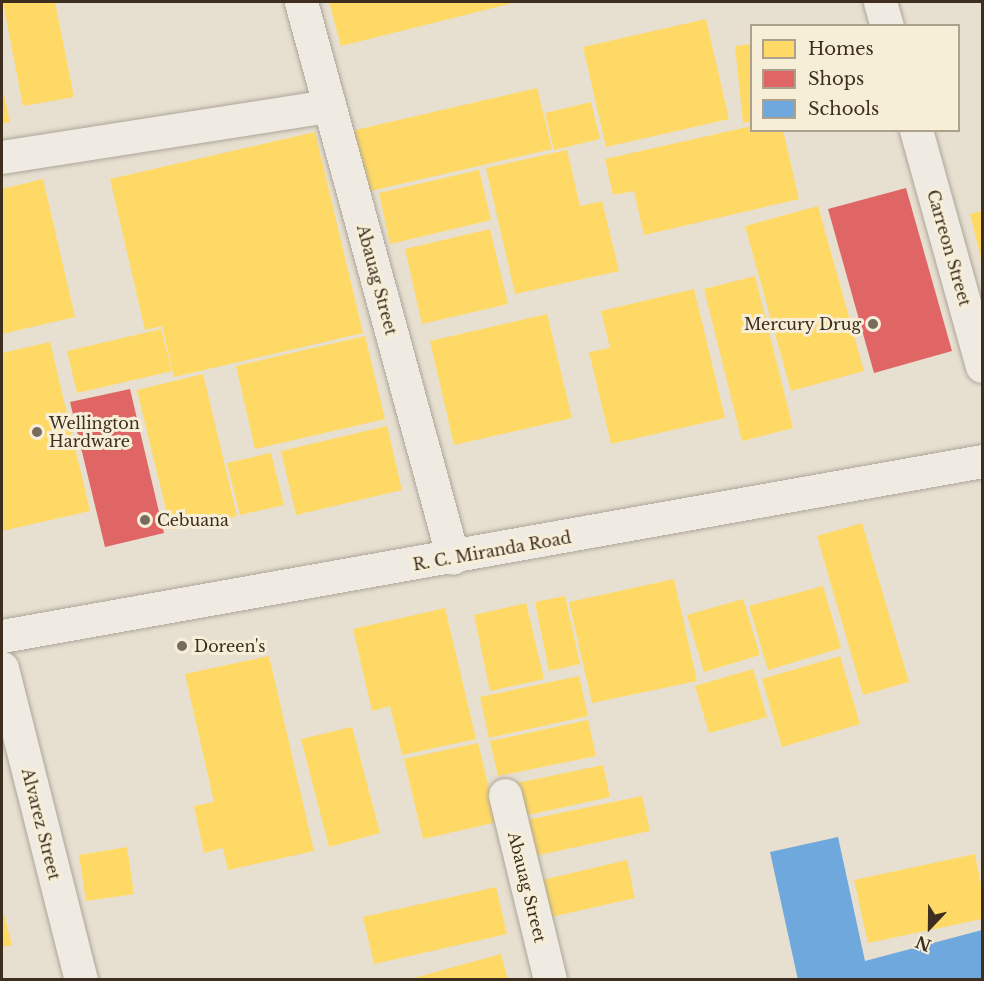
<!DOCTYPE html>
<style>
body{margin:0}
#map{position:relative;width:984px;height:981px;overflow:hidden;background:#e7e0d1;font-family:"Libre Baskerville",serif}
div>[style]{position:absolute}
[style*='--x']{left:calc(var(--x)*1px);top:calc(var(--y)*1px);width:calc(var(--w)*1px);rotate:calc(var(--a)*1deg)}
.homes>*{inset:0;background:#ffd966}
.shops>*{inset:0;background:#e06666}
.schools>*{inset:0;background:#6fa8dc}
.roads{filter:drop-shadow(0 0 2px #ada599) drop-shadow(0 0 2px #ada599)}
.street>*{height:33px;margin:-16.5px;padding:0 16.5px;transform-origin:16.5px;border-radius:16.5px;background:#efebe3}
.secondary>*{height:33px;margin:-16.5px;padding:0 16.5px;transform-origin:16.5px;border-radius:16.5px;background:#efebe3}
.dots>*{width:16px;height:16px;translate:-50% -50%;box-sizing:border-box;border:3px solid #f7eed8;border-radius:50%}
span{translate:-50% -50%;white-space:nowrap;text-align:center;line-height:1.15;-webkit-text-stroke:6px #f7eed8;paint-order:stroke}
.street-label{font-size:16px;color:#3d2e20}
.poi-label{font-size:16px;color:#3d2e20}
.right{translate:-100% -50%;text-align:right}
.left{translate:0 -50%;text-align:left}
.frame{position:absolute;inset:0;border:3px solid #3d2e20;pointer-events:none}
.legend{position:absolute;left:750px;top:24px;width:210px;height:108px;box-sizing:border-box;background:#f7eed8;border:2px solid #ada18e;margin:0;padding:8px 10px;list-style:none;font-size:18px;color:#3d2e20}
.legend li{display:flex;align-items:center;gap:12px;height:30px}
.legend b{width:30px;border:2px solid #ada18e}
.north{position:absolute;left:900px;top:897px;width:60px;height:60px;-webkit-text-stroke:4px #f7eed8;paint-order:stroke;rotate:202deg;font-size:16px;font-weight:700;line-height:24px;text-align:center;color:#3d2e20}
.north::after{content:'';display:block;margin:auto;width:21px;height:27px;background:#3d2e20;clip-path:polygon(50% 0,100% 100%,50% 72%,0 100%)}
</style>
<div id="map">
<div class="homes">
<i style="clip-path:polygon(3px 2px,55px 2px,74px 97px,23px 106px)"></i>
<i style="clip-path:polygon(329px 2px,517px 2px,341px 46px)"></i>
<i style="clip-path:polygon(706px 19px,729px 119px,606px 147px,583px 47px)"></i>
<i style="clip-path:polygon(752px 44px,752px 122px,743px 123px,735px 46px)"></i>
<i style="clip-path:polygon(2px 86px,10px 122px,2px 124px)"></i>
<i style="clip-path:polygon(537px 88px,552px 149px,366px 192px,351px 131px)"></i>
<i style="clip-path:polygon(591px 102px,600px 139px,554px 150px,545px 113px)"></i>
<i style="clip-path:polygon(752px 126px,752px 130px,783px 130px,799px 199px,644px 235px,634px 191px,613px 195px,605px 159px)"></i>
<i style="clip-path:polygon(315px 132px,363px 333px,174px 377px,162px 326px,145px 330px,110px 179px)"></i>
<i style="clip-path:polygon(567px 150px,580px 206px,602px 201px,619px 271px,515px 294px,486px 168px)"></i>
<i style="clip-path:polygon(479px 170px,491px 220px,390px 244px,379px 193px)"></i>
<i style="clip-path:polygon(43px 179px,75px 317px,2px 334px,2px 189px)"></i>
<i style="clip-path:polygon(818px 206px,864px 371px,791px 391px,745px 226px)"></i>
<i style="clip-path:polygon(982px 211px,982px 263px,970px 214px)"></i>
<i style="clip-path:polygon(490px 229px,508px 304px,422px 324px,405px 249px)"></i>
<i style="clip-path:polygon(755px 276px,793px 428px,742px 441px,704px 289px)"></i>
<i style="clip-path:polygon(694px 289px,725px 418px,611px 444px,589px 352px,610px 348px,601px 311px)"></i>
<i style="clip-path:polygon(547px 314px,572px 418px,454px 445px,430px 341px)"></i>
<i style="clip-path:polygon(161px 329px,172px 371px,77px 393px,67px 351px)"></i>
<i style="clip-path:polygon(365px 336px,385px 419px,255px 449px,236px 366px)"></i>
<i style="clip-path:polygon(50px 342px,90px 511px,2px 531px,2px 353px)"></i>
<i style="clip-path:polygon(203px 374px,237px 516px,171px 530px,137px 390px)"></i>
<i style="clip-path:polygon(387px 426px,402px 490px,296px 515px,281px 451px)"></i>
<i style="clip-path:polygon(271px 453px,284px 505px,240px 515px,227px 463px)"></i>
<i style="clip-path:polygon(862px 523px,909px 682px,863px 695px,817px 536px)"></i>
<i style="clip-path:polygon(674px 579px,697px 681px,592px 703px,569px 602px)"></i>
<i style="clip-path:polygon(823px 586px,841px 648px,768px 670px,749px 606px)"></i>
<i style="clip-path:polygon(565px 596px,580px 664px,549px 671px,535px 602px)"></i>
<i style="clip-path:polygon(743px 599px,760px 655px,704px 672px,687px 615px)"></i>
<i style="clip-path:polygon(526px 603px,544px 679px,490px 691px,474px 615px)"></i>
<i style="clip-path:polygon(445px 608px,476px 739px,402px 755px,390px 706px,372px 711px,353px 629px)"></i>
<i style="clip-path:polygon(269px 656px,314px 851px,228px 870px,223px 848px,204px 853px,194px 806px,214px 802px,185px 674px)"></i>
<i style="clip-path:polygon(840px 656px,860px 724px,782px 747px,762px 679px)"></i>
<i style="clip-path:polygon(753px 669px,767px 717px,709px 733px,695px 686px)"></i>
<i style="clip-path:polygon(579px 676px,588px 716px,489px 738px,480px 697px)"></i>
<i style="clip-path:polygon(588px 720px,596px 756px,498px 776px,490px 741px)"></i>
<i style="clip-path:polygon(352px 727px,380px 833px,329px 847px,301px 739px)"></i>
<i style="clip-path:polygon(478px 743px,497px 822px,423px 839px,404px 759px)"></i>
<i style="clip-path:polygon(603px 765px,610px 797px,519px 817px,512px 784px)"></i>
<i style="clip-path:polygon(642px 796px,650px 831px,530px 857px,522px 821px)"></i>
<i style="clip-path:polygon(127px 847px,134px 894px,86px 901px,79px 855px)"></i>
<i style="clip-path:polygon(975px 854px,982px 889px,982px 919px,868px 943px,854px 880px)"></i>
<i style="clip-path:polygon(627px 860px,635px 898px,547px 918px,538px 881px)"></i>
<i style="clip-path:polygon(496px 887px,507px 934px,374px 964px,363px 917px)"></i>
<i style="clip-path:polygon(2px 907px,12px 945px,2px 947px)"></i>
<i style="clip-path:polygon(501px 954px,508px 980px,410px 980px,410px 979px)"></i>
</div>
<div class="shops">
<i style="clip-path:polygon(906px 188px,952px 351px,874px 373px,828px 209px)"></i>
<i style="clip-path:polygon(130px 389px,164px 533px,105px 547px,70px 402px)"></i>
</div>
<div class="schools">
<i style="clip-path:polygon(838px 837px,865px 961px,982px 930px,982px 980px,798px 980px,770px 852px)"></i>
</div>
<div class="roads">
<div class="street">
<i style="--x:880;--y:2;--w:25;--a:74"></i>
<i style="--x:916;--y:130;--w:245;--a:74.4"></i>
<i style="--x:2;--y:157;--w:331;--a:-8.9"></i>
<i style="--x:2;--y:668;--w:322;--a:75.8"></i>
</div>
<div class="secondary">
<i style="--x:301;--y:2;--w:576;--a:74.71"></i>
<i style="--x:2;--y:636;--w:996;--a:-10.12"></i>
<i style="--x:505;--y:795;--w:190;--a:76.3"></i>
</div>
</div>
<div class="dots">
<i style="left:873px;top:324px;background:#786c5e"></i>
<i style="left:37px;top:432px;background:#786c5e"></i>
<i style="left:145px;top:520px;background:#786c5e"></i>
<i style="left:182px;top:646px;background:#786c5e"></i>
</div>
<div class="street-label">
<span style="left:949px;top:248px;rotate:74deg">Carreon Street</span>
<span style="left:377px;top:280px;rotate:75deg">Abauag Street</span>
<span style="left:492px;top:551px;rotate:-10deg">R. C. Miranda Road</span>
<span style="left:41px;top:824px;rotate:76deg">Alvarez Street</span>
<span style="left:527px;top:887px;rotate:76deg">Abauag Street</span>
</div>
<div class="poi-label">
<span class="right" style="left:861px;top:324px">Mercury Drug</span>
<span class="left" style="left:49px;top:432px">Wellington<br>Hardware</span>
<span class="left" style="left:157px;top:520px">Cebuana</span>
<span class="left" style="left:194px;top:646px">Doreen's</span>
</div>
<div class="frame"></div>
<ul class="legend">
<li><b style="height:16px;background:#ffd966"></b>Homes</li>
<li><b style="height:16px;background:#e06666"></b>Shops</li>
<li><b style="height:16px;background:#6fa8dc"></b>Schools</li>
</ul>
<div class="north">N</div>
</div>
